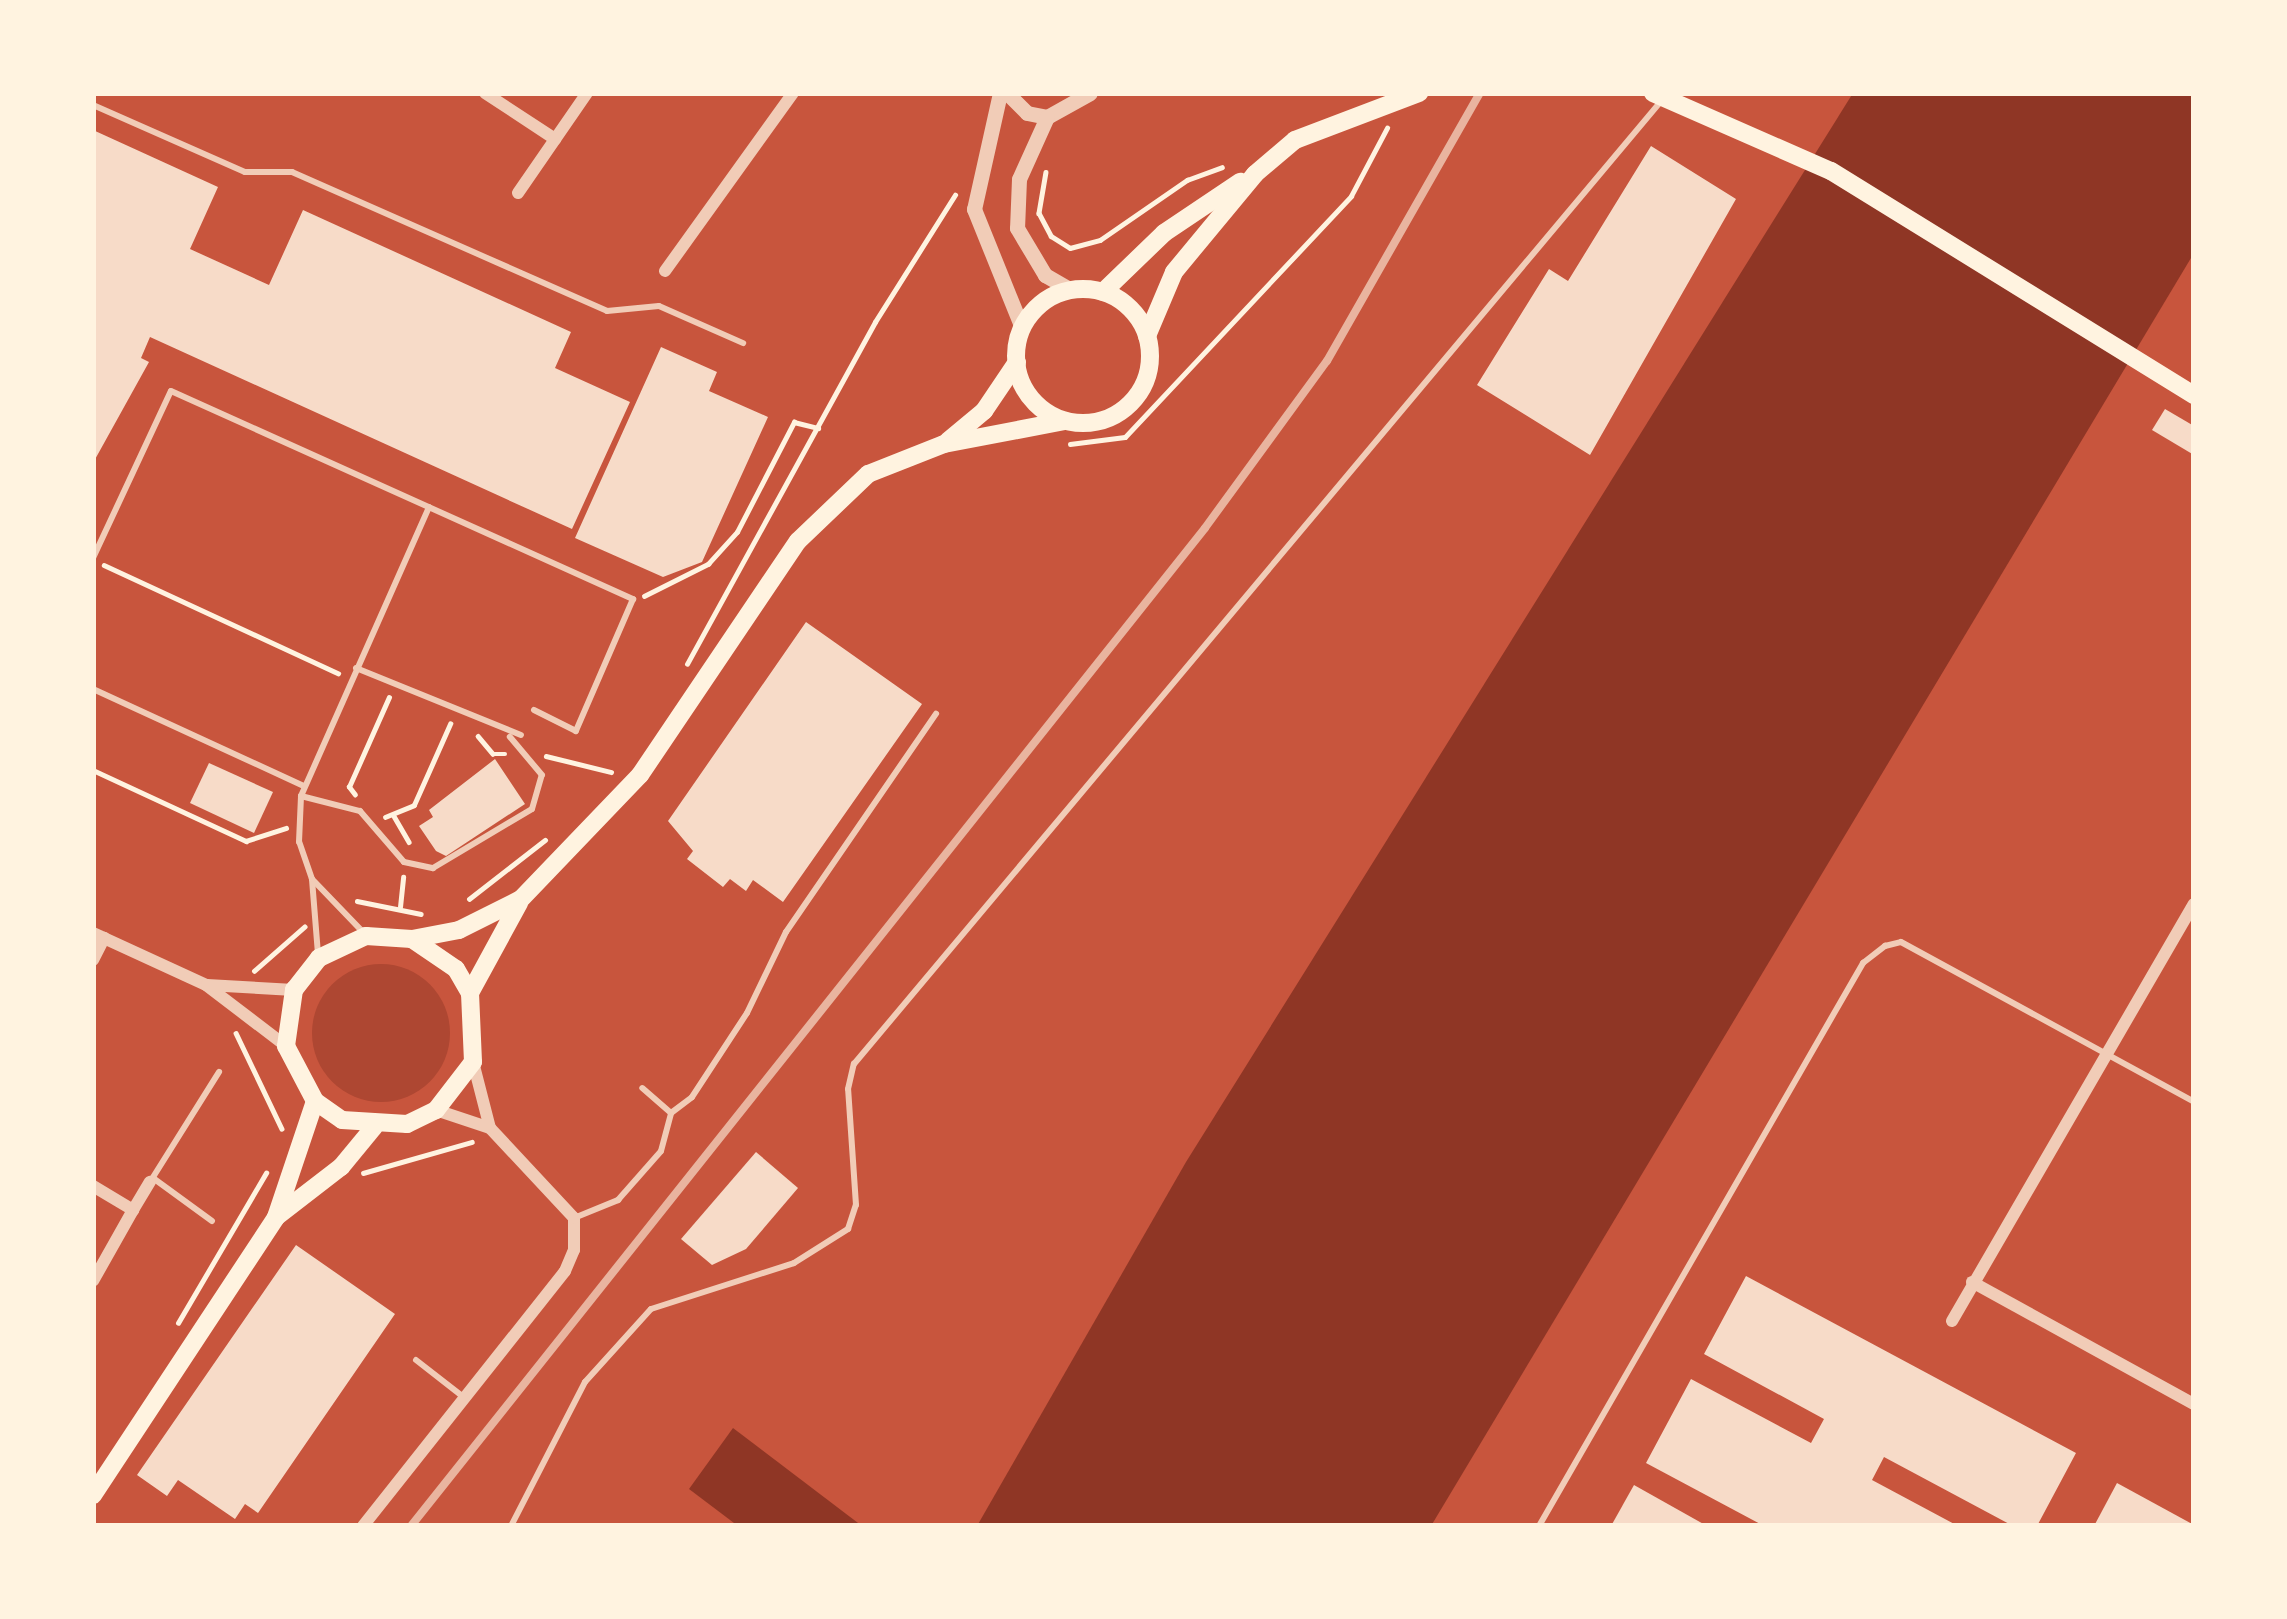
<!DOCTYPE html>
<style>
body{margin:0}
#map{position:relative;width:2287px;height:1619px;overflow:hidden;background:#c8553d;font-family:Montserrat,sans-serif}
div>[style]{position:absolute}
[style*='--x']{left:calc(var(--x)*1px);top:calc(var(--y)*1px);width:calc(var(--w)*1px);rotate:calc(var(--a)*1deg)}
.green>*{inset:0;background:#ae4732}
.round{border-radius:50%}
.water>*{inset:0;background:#8f3625}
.building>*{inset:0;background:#f7dbc8}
.path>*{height:4.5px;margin:-2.25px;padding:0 2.25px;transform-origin:2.25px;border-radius:2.25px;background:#fff3e0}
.service>*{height:6px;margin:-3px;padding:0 3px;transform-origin:3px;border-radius:3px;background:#f1ccb7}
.minor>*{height:12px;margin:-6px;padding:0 6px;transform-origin:6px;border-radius:6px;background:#f1ccb7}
.tertiary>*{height:15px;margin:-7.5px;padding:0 7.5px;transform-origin:7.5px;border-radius:7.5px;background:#f1ccb7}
.trunk>*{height:18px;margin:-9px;padding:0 9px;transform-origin:9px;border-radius:9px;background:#fff3e0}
.trunk>.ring{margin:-9px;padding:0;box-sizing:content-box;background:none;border:18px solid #fff3e0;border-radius:50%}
.rail>*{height:8px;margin:-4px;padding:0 4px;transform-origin:4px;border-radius:4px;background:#e9b49f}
span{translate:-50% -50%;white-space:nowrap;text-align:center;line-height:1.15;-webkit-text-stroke:9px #fff3e0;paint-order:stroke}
.frame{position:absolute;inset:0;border:96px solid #fff3e0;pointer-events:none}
</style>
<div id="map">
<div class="green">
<i class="round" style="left:312px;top:964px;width:138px;height:138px"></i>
</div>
<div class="water">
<i style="clip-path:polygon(1853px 93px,2194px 93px,2194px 253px,1431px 1526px,977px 1526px,1186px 1162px)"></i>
<i style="clip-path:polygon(733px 1428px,862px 1526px,738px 1526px,689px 1489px)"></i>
</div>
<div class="building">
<i style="clip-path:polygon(93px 130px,218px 187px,190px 249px,269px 285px,303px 210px,571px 332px,555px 368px,630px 402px,572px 529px,150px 337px,141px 358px,149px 362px,93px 463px)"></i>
<i style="clip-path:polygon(1651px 146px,1736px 199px,1590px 455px,1477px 385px,1549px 269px,1568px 281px)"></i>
<i style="clip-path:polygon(661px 347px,717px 372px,709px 391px,768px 417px,702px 562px,663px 577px,575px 538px)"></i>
<i style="clip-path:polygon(2165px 409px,2194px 426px,2194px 455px,2152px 430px)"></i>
<i style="clip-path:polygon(806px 622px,922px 704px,783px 902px,753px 880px,746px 891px,730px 879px,723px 887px,687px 859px,693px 851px,668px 821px)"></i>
<i style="clip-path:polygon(495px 759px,525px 804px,446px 856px,436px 851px,419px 826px,433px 817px,429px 810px)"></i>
<i style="clip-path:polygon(209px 763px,273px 792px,254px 833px,190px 803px)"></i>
<i style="clip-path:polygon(756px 1152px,798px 1188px,746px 1249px,712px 1265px,681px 1239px)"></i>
<i style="clip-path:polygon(296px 1245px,395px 1314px,258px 1513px,245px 1504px,235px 1519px,178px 1480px,167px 1496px,137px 1475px)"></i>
<i style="clip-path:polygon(1746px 1276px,2076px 1453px,2037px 1526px,2013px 1526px,1884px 1457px,1872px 1480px,1958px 1526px,1764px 1526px,1646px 1463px,1691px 1379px,1811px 1443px,1824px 1419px,1704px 1354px)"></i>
<i style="clip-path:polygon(2117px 1483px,2194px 1525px,2194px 1526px,2094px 1526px)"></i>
<i style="clip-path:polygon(1634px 1485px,1707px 1526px,1611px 1526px)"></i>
</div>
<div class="path">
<i style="--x:1046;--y:172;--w:42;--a:99.7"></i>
<i style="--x:1039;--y:213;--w:26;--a:62"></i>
<i style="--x:1051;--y:236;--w:22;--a:32"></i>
<i style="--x:1070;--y:248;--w:31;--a:-15"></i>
<i style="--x:1100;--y:240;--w:106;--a:-34.6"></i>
<i style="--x:1187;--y:180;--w:37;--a:-20"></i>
<i style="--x:1070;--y:444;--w:55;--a:-7.3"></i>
<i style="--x:1125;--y:437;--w:330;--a:-46.8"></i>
<i style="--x:1351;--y:196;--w:77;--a:-62.1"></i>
<i style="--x:104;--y:565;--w:258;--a:24.8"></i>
<i style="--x:644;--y:596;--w:72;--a:-26.6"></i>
<i style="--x:708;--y:564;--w:43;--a:-47.8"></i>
<i style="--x:737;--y:532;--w:124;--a:-62.6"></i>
<i style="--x:794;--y:422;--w:25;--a:14"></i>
<i style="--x:687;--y:664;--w:390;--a:-61.2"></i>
<i style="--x:875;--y:322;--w:150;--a:-57.8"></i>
<i style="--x:478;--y:736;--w:23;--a:50"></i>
<i style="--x:493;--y:754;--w:12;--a:0"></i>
<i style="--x:546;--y:756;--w:67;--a:13.8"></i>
<i style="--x:93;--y:770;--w:169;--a:24.9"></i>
<i style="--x:246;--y:841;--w:42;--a:-18"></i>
<i style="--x:355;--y:795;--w:10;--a:-127"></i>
<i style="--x:349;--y:787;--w:98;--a:-66"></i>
<i style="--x:394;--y:816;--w:30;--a:60"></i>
<i style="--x:385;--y:817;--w:31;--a:-22"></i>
<i style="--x:414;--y:805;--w:89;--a:-66"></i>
<i style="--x:469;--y:899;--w:96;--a:-37.8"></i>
<i style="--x:357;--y:901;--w:65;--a:11.5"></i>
<i style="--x:400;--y:907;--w:30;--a:-84"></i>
<i style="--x:254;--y:971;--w:67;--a:-41.3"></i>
<i style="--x:236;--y:1033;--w:106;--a:64.4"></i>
<i style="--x:363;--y:1173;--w:113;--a:-15.9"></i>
<i style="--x:178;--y:1323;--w:174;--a:-59.6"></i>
</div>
<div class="service">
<i style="--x:93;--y:105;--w:166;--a:23.8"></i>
<i style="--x:245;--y:172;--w:47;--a:0"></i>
<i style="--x:292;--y:172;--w:344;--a:23.8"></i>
<i style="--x:607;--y:311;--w:52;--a:-5.5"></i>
<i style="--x:659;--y:306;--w:92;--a:23.8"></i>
<i style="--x:93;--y:558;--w:184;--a:-65"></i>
<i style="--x:171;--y:391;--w:507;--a:24.24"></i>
<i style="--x:633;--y:599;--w:144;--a:113.4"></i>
<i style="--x:576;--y:731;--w:47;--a:-153.4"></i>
<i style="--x:356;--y:668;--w:178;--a:22.1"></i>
<i style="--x:93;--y:689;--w:232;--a:24.7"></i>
<i style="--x:301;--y:796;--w:61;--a:14.3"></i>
<i style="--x:360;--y:811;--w:67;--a:49.2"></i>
<i style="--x:404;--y:862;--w:30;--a:12"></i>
<i style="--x:433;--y:868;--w:115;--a:-30.8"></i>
<i style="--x:532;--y:809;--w:35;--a:-74"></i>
<i style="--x:542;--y:775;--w:50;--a:-130.1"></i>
<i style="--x:312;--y:879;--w:74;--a:46.1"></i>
<i style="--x:318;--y:954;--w:75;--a:-94.6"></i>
<i style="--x:312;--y:879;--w:39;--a:-109"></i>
<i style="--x:299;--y:842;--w:46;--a:-87.5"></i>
<i style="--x:301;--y:796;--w:316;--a:-66.1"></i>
<i style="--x:671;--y:1113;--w:26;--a:-37"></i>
<i style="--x:692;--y:1097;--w:100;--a:-56.8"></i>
<i style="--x:747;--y:1013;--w:90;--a:-64.3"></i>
<i style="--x:786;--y:932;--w:265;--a:-55.5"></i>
<i style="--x:153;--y:1178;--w:73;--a:36.1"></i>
<i style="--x:150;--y:1182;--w:130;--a:-57.9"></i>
<i style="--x:574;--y:1218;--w:48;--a:-22.2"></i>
<i style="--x:618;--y:1200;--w:65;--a:-48.7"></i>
<i style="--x:661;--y:1151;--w:39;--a:-75"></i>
<i style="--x:671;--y:1113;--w:38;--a:-139"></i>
<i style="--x:416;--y:1360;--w:58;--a:38"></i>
<i style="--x:511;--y:1526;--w:162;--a:-62.8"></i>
<i style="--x:585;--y:1382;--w:98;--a:-47.9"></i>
<i style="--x:651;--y:1309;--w:150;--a:-17.8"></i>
<i style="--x:794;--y:1263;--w:64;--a:-32.2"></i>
<i style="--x:848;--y:1229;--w:25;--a:-72"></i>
<i style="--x:856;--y:1205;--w:116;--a:-93.9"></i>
<i style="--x:848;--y:1089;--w:26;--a:-77"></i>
<i style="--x:854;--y:1064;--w:1258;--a:-50.03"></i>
<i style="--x:1539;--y:1526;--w:650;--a:-60.08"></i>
<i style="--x:1863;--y:963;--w:28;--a:-38"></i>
<i style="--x:1885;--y:946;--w:16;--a:-14"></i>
<i style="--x:1901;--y:942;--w:334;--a:28.6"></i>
</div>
<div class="minor">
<i style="--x:485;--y:93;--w:84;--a:33.3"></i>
<i style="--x:518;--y:193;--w:121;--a:-55.4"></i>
<i style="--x:665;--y:271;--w:219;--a:-54.3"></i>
<i style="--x:93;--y:933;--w:124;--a:24.7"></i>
<i style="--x:206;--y:985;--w:101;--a:37.3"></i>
<i style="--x:93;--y:960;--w:25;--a:-63"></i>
<i style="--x:207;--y:985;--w:87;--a:3.3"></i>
<i style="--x:473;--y:1062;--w:68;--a:75.6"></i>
<i style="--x:93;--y:1186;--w:47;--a:31"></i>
<i style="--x:133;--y:1210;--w:81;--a:119.4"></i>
<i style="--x:133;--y:1210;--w:33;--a:-59"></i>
<i style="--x:1972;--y:1282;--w:253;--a:28.8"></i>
<i style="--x:1952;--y:1321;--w:482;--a:-59.9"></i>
<i style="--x:363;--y:1526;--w:325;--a:-51.6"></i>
<i style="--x:565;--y:1271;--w:23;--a:-67"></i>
<i style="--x:574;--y:1250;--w:32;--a:-90"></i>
<i style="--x:574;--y:1218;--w:123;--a:-133"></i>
<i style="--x:490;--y:1128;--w:57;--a:-161.6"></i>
</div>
<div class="tertiary">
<i style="--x:1000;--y:93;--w:119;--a:102.6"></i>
<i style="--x:974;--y:209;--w:128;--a:68"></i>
<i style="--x:1007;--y:93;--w:28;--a:45"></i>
<i style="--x:1027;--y:113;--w:20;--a:11"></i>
<i style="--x:1047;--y:117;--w:49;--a:-29.2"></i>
<i style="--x:1047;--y:117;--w:68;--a:114.3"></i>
<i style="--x:1019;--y:179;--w:49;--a:92.3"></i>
<i style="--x:1017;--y:228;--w:55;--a:59.2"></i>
<i style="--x:1045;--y:275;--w:30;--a:30"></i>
</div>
<div class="trunk">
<i style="--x:1653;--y:93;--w:194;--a:23.7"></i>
<i style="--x:1831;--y:171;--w:427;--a:31.7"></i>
<i class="ring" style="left:1016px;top:289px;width:116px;height:116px"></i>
<i style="--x:1103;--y:292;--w:85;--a:-44"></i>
<i style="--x:1164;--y:233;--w:92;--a:-33.9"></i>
<i style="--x:1147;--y:336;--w:69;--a:-67.1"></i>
<i style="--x:1174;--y:272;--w:127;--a:-50.4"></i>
<i style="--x:1255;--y:174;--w:52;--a:-40.4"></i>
<i style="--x:1295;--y:140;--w:133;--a:-20.8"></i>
<i style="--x:948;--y:441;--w:47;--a:-39.8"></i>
<i style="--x:984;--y:411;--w:59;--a:-56"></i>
<i style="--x:412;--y:939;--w:53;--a:34.3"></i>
<i style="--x:456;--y:969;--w:28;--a:60"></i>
<i style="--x:470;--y:993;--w:69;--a:87.5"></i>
<i style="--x:473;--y:1062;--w:61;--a:127.6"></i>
<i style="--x:436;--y:1110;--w:32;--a:154"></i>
<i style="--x:407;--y:1124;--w:65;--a:-176.5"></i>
<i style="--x:342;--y:1120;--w:33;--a:-145"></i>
<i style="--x:315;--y:1101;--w:62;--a:-117.8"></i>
<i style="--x:286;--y:1046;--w:57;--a:-81.9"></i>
<i style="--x:294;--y:990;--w:41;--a:-52"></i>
<i style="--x:319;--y:958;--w:52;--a:-25.1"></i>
<i style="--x:366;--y:936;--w:46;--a:3.7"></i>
<i style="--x:412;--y:939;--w:48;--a:-10.8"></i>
<i style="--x:459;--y:930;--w:69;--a:-26.6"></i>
<i style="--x:521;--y:899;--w:172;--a:-46.2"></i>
<i style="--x:640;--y:775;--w:282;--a:-56"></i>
<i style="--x:798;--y:541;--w:97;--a:-43.7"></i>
<i style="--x:868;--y:474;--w:82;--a:-21.5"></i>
<i style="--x:944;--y:444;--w:123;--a:-10.8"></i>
<i style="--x:470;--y:993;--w:102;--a:-61.4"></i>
<i style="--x:276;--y:1217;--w:82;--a:-37.6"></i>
<i style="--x:341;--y:1167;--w:52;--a:-50.5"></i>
<i style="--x:93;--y:1495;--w:333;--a:-56.6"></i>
<i style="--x:276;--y:1217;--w:122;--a:-71.4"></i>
</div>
<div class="rail">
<i style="--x:411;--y:1526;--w:1275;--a:-51.49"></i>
<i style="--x:1205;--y:528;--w:207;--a:-53.9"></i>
<i style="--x:1327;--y:361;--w:309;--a:-60.3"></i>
</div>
<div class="frame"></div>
</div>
